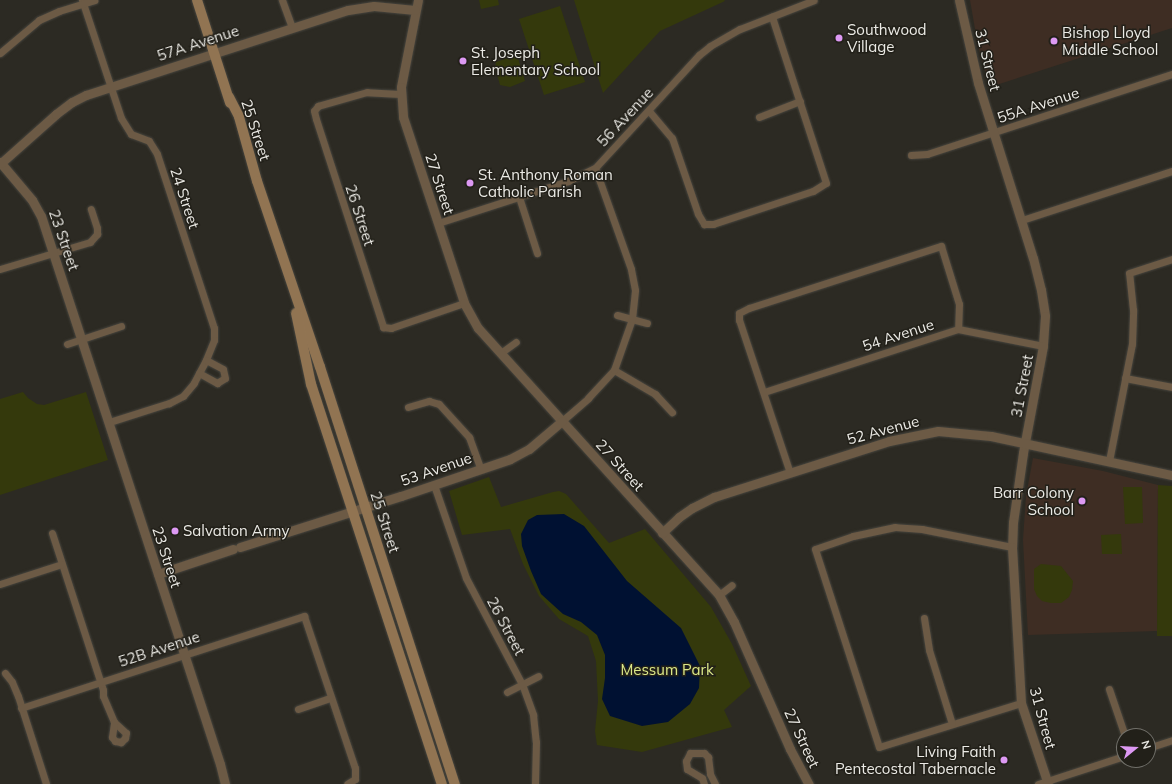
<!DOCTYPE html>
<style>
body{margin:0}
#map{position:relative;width:1172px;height:784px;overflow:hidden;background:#2c2a23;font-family:Mulish,sans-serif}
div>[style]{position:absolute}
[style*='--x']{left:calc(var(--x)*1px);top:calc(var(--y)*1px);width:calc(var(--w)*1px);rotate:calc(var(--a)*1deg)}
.education>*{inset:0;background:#3e2d23}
.green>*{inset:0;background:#34390c}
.water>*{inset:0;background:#001132}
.roads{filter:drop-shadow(0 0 1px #47453e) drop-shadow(0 0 1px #47453e)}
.minor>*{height:7px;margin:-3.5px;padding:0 3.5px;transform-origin:3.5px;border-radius:3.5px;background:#6c5a45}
.tertiary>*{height:9px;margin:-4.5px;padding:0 4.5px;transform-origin:4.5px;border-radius:4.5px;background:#6c5a45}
.secondary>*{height:10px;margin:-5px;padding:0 5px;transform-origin:5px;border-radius:5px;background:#917452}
.dots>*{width:11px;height:11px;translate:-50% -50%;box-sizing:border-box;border:2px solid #222019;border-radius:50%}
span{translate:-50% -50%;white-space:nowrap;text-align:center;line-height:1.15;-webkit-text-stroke:3px #222019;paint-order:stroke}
.poi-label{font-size:15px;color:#ebeae5}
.left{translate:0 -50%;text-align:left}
.right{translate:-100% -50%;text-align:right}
.street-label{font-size:15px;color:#ebeae5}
.park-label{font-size:15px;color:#dae788}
.north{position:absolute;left:1116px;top:728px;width:40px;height:40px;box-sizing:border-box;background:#222019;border:1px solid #72716b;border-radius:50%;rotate:72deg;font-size:11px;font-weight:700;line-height:16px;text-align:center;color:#ebeae5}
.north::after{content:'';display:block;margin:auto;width:14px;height:18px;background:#dd99f3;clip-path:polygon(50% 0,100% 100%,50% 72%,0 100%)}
</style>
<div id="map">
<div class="education">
<i style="clip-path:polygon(970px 0,1172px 0,1172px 28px,990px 87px,978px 46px)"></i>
<i style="clip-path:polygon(1033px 458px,1103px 471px,1158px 485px,1157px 631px,1028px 635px,1023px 540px,1026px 496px)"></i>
</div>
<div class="green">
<i style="clip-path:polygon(479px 0,498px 0,499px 5px,481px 9px)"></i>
<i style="clip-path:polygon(574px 0,724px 0,725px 1px,660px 31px,603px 93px)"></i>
<i style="clip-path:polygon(560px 6px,585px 82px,544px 95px,519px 19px)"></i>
<i style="clip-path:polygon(517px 55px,525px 81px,510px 87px,500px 85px,495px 67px,496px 62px)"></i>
<i style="clip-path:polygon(23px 392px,28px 398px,37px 404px,44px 405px,86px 392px,108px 460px,0 495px,0 399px)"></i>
<i style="clip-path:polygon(489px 477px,501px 507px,553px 492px,559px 491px,566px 494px,609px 543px,645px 529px,711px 607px,732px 644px,751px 686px,724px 710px,732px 727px,642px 752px,597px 745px,595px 731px,598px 701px,596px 661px,588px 636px,559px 619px,539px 596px,523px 564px,510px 529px,462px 535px,449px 491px)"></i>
<i style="clip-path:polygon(1158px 485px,1172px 486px,1172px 636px,1157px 636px)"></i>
<i style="clip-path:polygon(1123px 487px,1142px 487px,1143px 523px,1125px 524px)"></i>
<i style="clip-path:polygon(1121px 534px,1122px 554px,1102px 554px,1101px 535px)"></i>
<i style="clip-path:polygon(1041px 564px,1061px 566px,1073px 581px,1072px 590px,1069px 597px,1061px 603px,1051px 603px,1042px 601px,1037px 596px,1034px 589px,1034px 569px)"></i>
</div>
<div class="water">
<i style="clip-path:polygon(564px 514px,584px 526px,627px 581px,681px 628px,700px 666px,699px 688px,690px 704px,668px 722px,642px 726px,610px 716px,602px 699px,605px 678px,605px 655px,597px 635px,581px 622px,563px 614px,541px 594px,531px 571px,522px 546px,521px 534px,528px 520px,537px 515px)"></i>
</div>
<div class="roads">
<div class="minor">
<i style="--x:82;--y:0;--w:124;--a:71.7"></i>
<i style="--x:121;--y:118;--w:19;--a:58"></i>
<i style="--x:131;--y:134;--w:19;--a:21"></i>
<i style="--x:149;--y:141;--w:15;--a:58"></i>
<i style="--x:157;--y:154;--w:183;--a:71.9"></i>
<i style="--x:214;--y:328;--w:12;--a:90"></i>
<i style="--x:214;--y:340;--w:22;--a:112"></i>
<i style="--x:206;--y:360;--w:26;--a:118"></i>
<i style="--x:194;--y:383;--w:17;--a:130"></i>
<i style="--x:183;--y:396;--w:16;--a:153"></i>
<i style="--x:169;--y:403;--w:63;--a:162.4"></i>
<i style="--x:282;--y:0;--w:30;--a:70"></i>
<i style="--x:0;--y:53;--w:51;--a:-40.2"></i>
<i style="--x:39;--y:20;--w:22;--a:-24"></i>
<i style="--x:59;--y:11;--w:37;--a:-17"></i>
<i style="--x:400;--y:94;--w:33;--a:-177"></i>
<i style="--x:367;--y:92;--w:51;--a:164.1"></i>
<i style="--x:318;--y:106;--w:6;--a:129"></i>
<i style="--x:314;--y:111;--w:8;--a:76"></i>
<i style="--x:316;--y:119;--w:219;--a:72.1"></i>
<i style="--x:383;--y:327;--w:8;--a:7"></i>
<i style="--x:391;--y:328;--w:77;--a:-18.9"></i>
<i style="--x:649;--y:111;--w:35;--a:50"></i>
<i style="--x:672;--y:138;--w:80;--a:71.1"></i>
<i style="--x:698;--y:214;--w:12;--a:59"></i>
<i style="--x:704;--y:224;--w:9;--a:0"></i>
<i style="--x:713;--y:224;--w:105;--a:-18.3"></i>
<i style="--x:813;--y:191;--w:15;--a:-32"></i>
<i style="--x:826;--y:183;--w:175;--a:-108"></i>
<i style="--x:759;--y:117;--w:44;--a:-21.3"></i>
<i style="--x:911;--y:155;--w:16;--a:-4"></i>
<i style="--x:927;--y:154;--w:258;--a:-18.1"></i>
<i style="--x:519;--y:197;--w:59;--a:72.2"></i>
<i style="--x:1022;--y:220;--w:158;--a:-18.1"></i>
<i style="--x:438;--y:223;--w:137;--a:-17.9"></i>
<i style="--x:568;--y:181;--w:30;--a:-26"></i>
<i style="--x:595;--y:168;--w:154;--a:-47.4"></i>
<i style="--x:699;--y:55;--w:14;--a:-39"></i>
<i style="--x:710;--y:46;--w:34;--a:-30"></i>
<i style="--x:740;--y:29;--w:79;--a:-21.4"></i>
<i style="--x:0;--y:269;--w:94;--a:-16.7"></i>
<i style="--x:90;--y:242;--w:11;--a:-49"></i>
<i style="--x:97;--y:234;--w:6;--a:-90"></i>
<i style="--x:97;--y:228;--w:20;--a:-108"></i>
<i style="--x:617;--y:315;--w:31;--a:15"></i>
<i style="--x:67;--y:344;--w:57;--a:-18.4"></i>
<i style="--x:502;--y:352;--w:17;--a:-36"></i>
<i style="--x:614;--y:370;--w:48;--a:30.3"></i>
<i style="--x:655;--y:394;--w:25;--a:47"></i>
<i style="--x:199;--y:373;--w:21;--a:29"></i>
<i style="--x:217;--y:383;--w:9;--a:-32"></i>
<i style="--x:225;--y:378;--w:9;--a:-103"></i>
<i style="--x:223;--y:369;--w:19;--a:-152"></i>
<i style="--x:1125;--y:378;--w:48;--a:10.8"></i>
<i style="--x:764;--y:392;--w:204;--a:-18"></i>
<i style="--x:958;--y:329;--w:87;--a:11.3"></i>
<i style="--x:408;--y:407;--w:22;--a:-16"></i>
<i style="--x:429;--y:401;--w:10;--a:17"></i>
<i style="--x:439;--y:404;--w:45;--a:47.7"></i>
<i style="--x:469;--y:437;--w:33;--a:70"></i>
<i style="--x:562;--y:421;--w:35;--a:-41"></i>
<i style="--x:588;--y:398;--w:38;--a:-47"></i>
<i style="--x:614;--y:370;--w:54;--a:-70.6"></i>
<i style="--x:632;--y:319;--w:29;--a:-84"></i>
<i style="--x:635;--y:290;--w:21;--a:-101"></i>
<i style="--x:631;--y:269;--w:107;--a:-109.6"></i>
<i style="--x:1109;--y:461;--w:119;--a:-78.9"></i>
<i style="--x:1132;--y:344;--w:34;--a:-88"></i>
<i style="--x:1133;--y:310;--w:37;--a:-96"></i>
<i style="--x:1129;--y:273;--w:45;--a:-18"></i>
<i style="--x:790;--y:473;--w:161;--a:-108.4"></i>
<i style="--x:739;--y:320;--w:7;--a:-90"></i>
<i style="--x:739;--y:313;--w:11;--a:-27"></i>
<i style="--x:749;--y:308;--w:202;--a:-17.9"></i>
<i style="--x:941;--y:246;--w:61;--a:72.8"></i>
<i style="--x:959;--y:304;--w:25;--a:92"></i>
<i style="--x:434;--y:485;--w:98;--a:71"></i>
<i style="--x:466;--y:578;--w:120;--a:62.2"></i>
<i style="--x:522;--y:684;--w:33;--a:70"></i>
<i style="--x:533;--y:715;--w:27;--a:84"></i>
<i style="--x:536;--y:742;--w:42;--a:91.4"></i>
<i style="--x:52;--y:533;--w:165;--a:72"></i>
<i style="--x:103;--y:690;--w:6;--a:90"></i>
<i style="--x:103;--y:696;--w:28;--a:67"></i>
<i style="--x:1012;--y:547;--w:92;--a:-168.7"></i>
<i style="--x:922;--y:529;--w:27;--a:-176"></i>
<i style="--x:895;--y:527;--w:43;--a:167.9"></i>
<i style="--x:853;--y:536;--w:40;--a:161.1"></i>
<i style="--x:815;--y:549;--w:208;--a:72.1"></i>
<i style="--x:879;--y:747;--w:149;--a:-17.2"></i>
<i style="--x:0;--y:584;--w:65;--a:-17.9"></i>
<i style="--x:719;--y:595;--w:16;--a:-38"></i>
<i style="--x:924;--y:618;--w:32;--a:81"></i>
<i style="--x:929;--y:650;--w:77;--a:72.7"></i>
<i style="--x:5;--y:673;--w:11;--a:52"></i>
<i style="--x:12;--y:682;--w:15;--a:67"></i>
<i style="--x:18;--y:696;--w:92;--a:72.3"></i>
<i style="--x:1109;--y:689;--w:50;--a:71.2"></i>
<i style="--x:507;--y:692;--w:35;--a:-27"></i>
<i style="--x:21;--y:708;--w:298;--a:-18"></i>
<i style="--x:304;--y:616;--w:160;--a:71.5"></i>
<i style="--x:355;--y:768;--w:11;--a:90"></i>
<i style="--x:355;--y:779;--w:9;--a:148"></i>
<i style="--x:298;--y:709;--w:34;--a:-19"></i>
<i style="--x:114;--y:722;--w:16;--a:43"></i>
<i style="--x:126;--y:733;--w:5;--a:101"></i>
<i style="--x:125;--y:738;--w:6;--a:135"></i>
<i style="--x:121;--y:742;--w:6;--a:-171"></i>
<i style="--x:115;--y:741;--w:5;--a:-127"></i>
<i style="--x:112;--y:737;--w:15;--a:-82"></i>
<i style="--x:1148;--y:748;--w:25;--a:-18"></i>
<i style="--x:704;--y:784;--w:6;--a:-108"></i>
<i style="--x:702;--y:778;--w:17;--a:-149"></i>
<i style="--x:687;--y:769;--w:8;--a:-97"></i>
<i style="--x:686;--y:761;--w:9;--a:-63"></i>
<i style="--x:690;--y:753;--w:14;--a:0"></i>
<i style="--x:704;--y:753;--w:6;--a:45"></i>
<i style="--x:708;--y:757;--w:17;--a:83"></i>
<i style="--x:710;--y:774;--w:11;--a:63"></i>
<i style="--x:1038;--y:784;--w:90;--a:-18"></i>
</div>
<div class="tertiary">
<i style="--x:418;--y:0;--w:89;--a:101.1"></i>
<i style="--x:401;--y:87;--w:30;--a:86"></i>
<i style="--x:403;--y:117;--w:196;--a:71.8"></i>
<i style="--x:464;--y:303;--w:29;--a:61"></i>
<i style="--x:478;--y:328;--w:360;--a:47.9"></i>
<i style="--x:719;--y:595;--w:31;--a:61"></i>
<i style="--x:734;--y:622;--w:139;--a:66.2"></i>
<i style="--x:790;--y:749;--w:40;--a:62"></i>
<i style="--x:959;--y:0;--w:85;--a:77.1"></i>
<i style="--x:978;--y:83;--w:183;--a:72.6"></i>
<i style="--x:1033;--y:258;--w:33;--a:76"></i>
<i style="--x:1041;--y:290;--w:26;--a:81"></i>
<i style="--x:1045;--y:316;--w:30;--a:94"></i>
<i style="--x:1043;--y:346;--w:109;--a:100.6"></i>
<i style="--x:1023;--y:453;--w:70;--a:98.2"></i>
<i style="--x:1013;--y:522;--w:25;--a:92"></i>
<i style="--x:1012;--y:547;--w:156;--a:86.7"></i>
<i style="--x:1021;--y:703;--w:85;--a:71.6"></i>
<i style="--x:0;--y:162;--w:50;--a:49.9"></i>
<i style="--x:32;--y:200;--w:18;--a:61"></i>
<i style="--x:41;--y:216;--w:576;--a:71.91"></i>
<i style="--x:220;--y:764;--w:21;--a:76"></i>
<i style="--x:1;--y:163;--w:74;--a:-41.7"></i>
<i style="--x:56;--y:114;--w:20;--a:-37"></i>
<i style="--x:72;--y:102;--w:16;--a:-27"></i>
<i style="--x:86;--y:95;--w:275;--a:-18"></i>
<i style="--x:348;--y:10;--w:26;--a:-9"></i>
<i style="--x:374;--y:6;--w:41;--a:5.6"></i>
<i style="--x:662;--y:533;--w:23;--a:-43"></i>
<i style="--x:679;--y:517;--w:16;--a:-35"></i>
<i style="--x:692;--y:508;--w:25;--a:-27"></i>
<i style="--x:714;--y:497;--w:184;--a:-17.7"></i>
<i style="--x:889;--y:441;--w:50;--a:-11.5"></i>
<i style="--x:938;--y:431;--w:53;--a:5.4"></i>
<i style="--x:991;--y:436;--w:185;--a:12.2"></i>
<i style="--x:240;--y:547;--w:169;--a:-17.6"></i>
<i style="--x:401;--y:496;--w:115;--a:-18.7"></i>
<i style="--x:510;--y:459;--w:21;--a:-28"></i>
<i style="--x:529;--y:449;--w:43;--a:-40.3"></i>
<i style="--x:158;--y:574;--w:79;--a:-18.4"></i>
</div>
<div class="secondary">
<i style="--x:197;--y:0;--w:108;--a:72.2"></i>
<i style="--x:229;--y:97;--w:22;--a:63"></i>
<i style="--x:239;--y:117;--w:66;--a:74.3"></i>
<i style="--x:257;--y:181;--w:196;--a:71.3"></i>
<i style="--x:320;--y:367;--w:438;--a:72.1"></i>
<i style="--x:296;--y:313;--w:73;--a:78.1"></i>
<i style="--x:311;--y:384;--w:421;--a:71.9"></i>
</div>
</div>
<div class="dots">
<i style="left:839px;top:38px;background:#dd99f3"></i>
<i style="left:1054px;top:41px;background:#dd99f3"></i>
<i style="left:463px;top:61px;background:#dd99f3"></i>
<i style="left:470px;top:183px;background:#dd99f3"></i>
<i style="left:1082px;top:501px;background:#dd99f3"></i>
<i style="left:175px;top:531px;background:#dd99f3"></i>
<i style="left:1004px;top:760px;background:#dd99f3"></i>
</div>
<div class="poi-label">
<span class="left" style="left:847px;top:38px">Southwood<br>Village</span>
<span class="left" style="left:1062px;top:41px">Bishop Lloyd<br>Middle School</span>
<span class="left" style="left:471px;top:61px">St. Joseph<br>Elementary School</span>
<span class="left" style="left:478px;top:183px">St. Anthony Roman<br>Catholic Parish</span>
<span class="right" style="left:1074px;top:501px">Barr Colony<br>School</span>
<span class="left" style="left:183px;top:531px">Salvation Army</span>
<span class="right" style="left:996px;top:760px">Living Faith<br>Pentecostal Tabernacle</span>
</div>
<div class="street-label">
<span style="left:198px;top:43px;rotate:-18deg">57A Avenue</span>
<span style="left:988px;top:60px;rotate:76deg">31 Street</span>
<span style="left:1038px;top:105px;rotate:-18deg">55A Avenue</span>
<span style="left:625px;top:117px;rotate:-47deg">56 Avenue</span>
<span style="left:256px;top:130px;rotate:72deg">25 Street</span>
<span style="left:440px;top:184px;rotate:72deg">27 Street</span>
<span style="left:185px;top:198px;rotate:72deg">24 Street</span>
<span style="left:360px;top:215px;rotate:72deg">26 Street</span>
<span style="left:64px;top:240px;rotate:71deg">23 Street</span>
<span style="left:898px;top:335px;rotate:-18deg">54 Avenue</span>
<span style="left:1022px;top:386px;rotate:-79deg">31 Street</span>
<span style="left:883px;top:430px;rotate:-15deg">52 Avenue</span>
<span style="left:620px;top:465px;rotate:48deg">27 Street</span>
<span style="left:436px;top:469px;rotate:-19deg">53 Avenue</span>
<span style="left:385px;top:522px;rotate:72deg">25 Street</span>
<span style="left:167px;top:557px;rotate:72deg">23 Street</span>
<span style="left:506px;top:626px;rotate:62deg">26 Street</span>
<span style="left:159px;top:649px;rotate:-18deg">52B Avenue</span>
<span style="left:1043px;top:718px;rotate:75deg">31 Street</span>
<span style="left:802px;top:738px;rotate:65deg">27 Street</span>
</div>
<div class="park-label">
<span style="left:667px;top:670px">Messum Park</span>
</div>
<div class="north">N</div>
</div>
